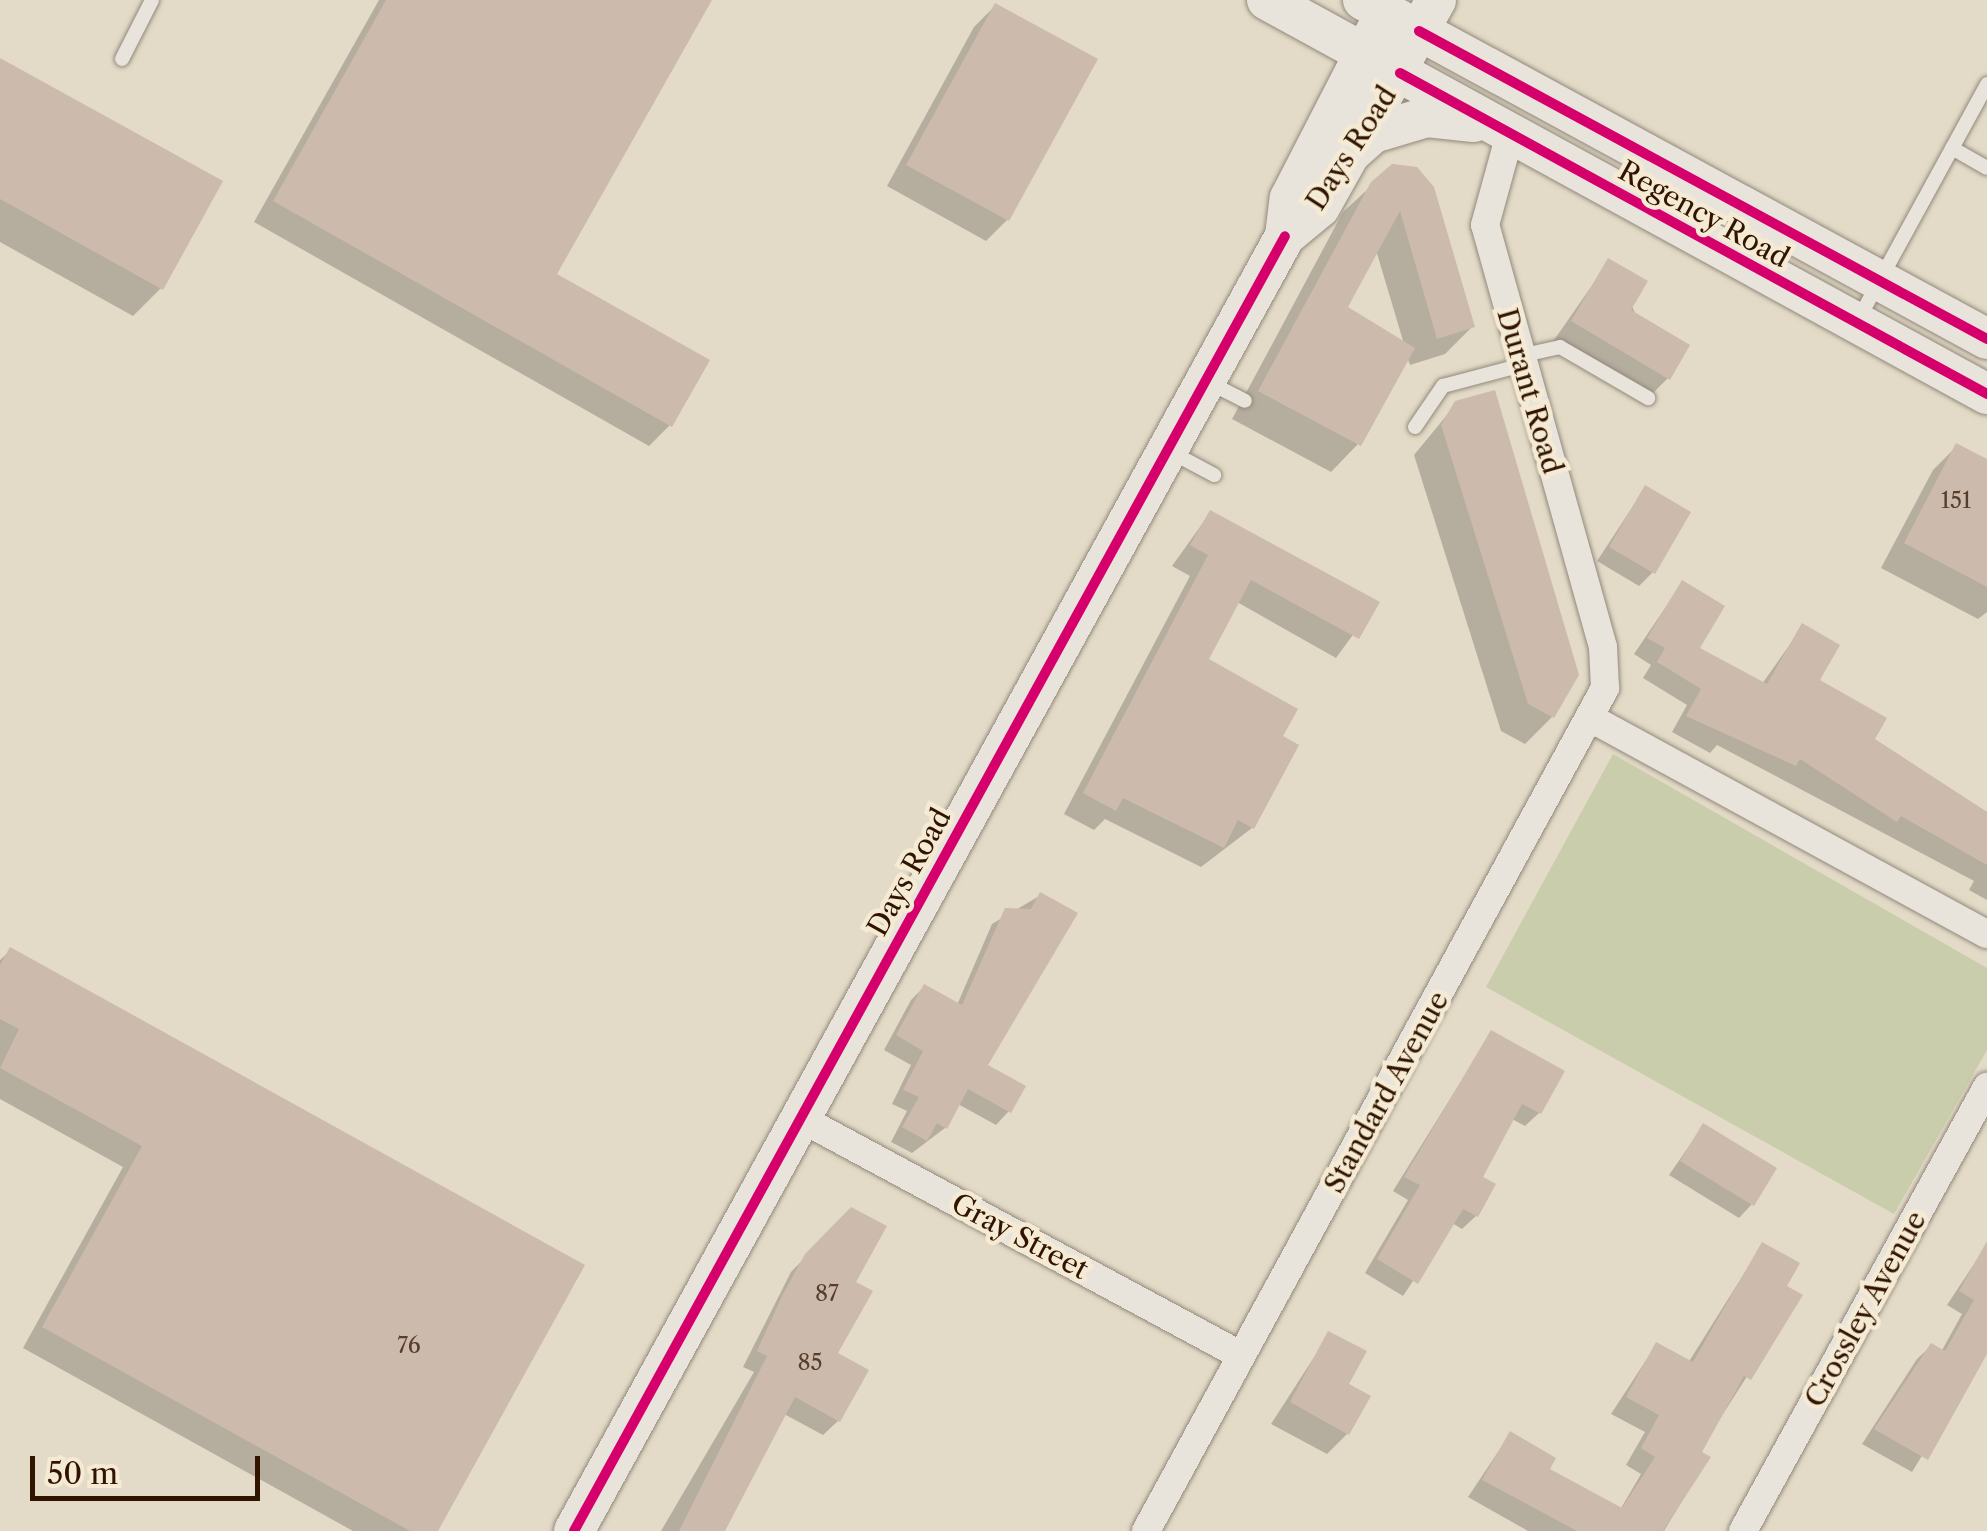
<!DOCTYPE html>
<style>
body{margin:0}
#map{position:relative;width:1987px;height:1531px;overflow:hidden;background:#e3dac7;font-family:"Libre Caslon Text",serif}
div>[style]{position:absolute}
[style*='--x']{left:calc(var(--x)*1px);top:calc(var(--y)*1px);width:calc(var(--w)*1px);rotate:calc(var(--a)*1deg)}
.green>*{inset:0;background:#c9cdab}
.shadow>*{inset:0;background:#0003}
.building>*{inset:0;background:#ccbaad}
.roads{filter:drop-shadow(0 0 2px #92897c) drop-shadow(0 0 2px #92897c)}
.lane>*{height:14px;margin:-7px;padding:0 7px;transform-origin:7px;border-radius:7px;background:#e9e4db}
.street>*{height:28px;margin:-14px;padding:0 14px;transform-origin:14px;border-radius:14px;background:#e9e4db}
.secondary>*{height:40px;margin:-20px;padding:0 20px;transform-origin:20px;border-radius:20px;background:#e9e4db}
.cycleway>*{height:10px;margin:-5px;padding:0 5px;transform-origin:5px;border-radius:5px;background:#d6006c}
span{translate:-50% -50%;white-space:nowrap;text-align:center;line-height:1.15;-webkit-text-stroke:9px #f5ead3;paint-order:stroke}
.number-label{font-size:22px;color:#573e2b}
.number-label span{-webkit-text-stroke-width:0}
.street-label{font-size:28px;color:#301400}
.scale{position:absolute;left:30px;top:1456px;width:230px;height:45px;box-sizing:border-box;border:5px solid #301400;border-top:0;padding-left:12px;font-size:30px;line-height:35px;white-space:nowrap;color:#301400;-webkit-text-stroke:8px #f5ead3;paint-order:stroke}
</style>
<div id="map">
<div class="green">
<i style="clip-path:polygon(1613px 754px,1987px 968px,1987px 1050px,1894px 1214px,1486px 987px)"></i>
</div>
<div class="shadow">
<i style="clip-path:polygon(379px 0,709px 0,554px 275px,670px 425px,649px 446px,254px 222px)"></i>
<i style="clip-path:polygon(995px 6px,1007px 220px,986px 241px,887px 186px,974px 27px)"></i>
<i style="clip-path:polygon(0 60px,161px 288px,133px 316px,0 242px)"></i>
<i style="clip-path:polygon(evenodd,1393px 166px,1472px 327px,1445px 354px,1410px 365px,1407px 357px,1358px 444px,1331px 472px,1232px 419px,1343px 212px,1393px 166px,1376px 250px,1404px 344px,1345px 308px,1376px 250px)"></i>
<i style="clip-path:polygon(1609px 261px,1668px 378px,1647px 399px,1552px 343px)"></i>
<i style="clip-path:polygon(1456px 404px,1552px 717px,1525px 744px,1501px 731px,1414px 455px)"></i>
<i style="clip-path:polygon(1957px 446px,1987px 462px,1987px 612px,1978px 619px,1881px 568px,1933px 470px)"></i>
<i style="clip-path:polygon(1645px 488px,1653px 572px,1639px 586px,1597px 561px)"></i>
<i style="clip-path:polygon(1210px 513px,1376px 603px,1336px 658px,1237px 602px,1206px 660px,1252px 828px,1201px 867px,1105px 819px,1094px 830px,1064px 814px,1190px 576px,1172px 566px)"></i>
<i style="clip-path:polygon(1682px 583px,1697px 649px,1762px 684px,1803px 626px,1817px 681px,1872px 740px,1987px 812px,1987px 900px,1969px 890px,1974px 881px,1717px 745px,1710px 753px,1672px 732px,1687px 705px,1643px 678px,1651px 665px,1634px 654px)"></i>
<i style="clip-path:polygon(1041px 895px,985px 1066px,1009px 1111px,996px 1125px,958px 1104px,945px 1128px,912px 1153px,891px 1142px,907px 1111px,892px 1104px,911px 1065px,884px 1050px,911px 1000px,924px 987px,957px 1005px,992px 924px)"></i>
<i style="clip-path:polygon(11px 950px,436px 1531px,353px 1531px,23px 1348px,123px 1167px,0 1099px,0 960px)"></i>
<i style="clip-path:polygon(1491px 1033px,1539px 1113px,1525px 1126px,1512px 1119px,1480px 1178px,1476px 1216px,1462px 1229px,1452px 1223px,1403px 1296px,1365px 1273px,1408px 1200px,1393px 1191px)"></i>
<i style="clip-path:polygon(1703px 1126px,1752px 1204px,1739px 1218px,1669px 1175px)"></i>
<i style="clip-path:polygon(851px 1210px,853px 1283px,835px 1354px,838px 1421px,823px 1435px,784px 1414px,724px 1531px,661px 1531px,754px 1372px,743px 1367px,791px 1272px)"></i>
<i style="clip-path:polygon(1762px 1245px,1784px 1286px,1799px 1295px,1698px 1453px,1708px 1458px,1664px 1531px,1528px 1531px,1468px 1497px,1510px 1434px,1546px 1470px,1620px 1510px,1641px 1474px,1626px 1465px,1645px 1432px,1611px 1414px,1656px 1345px,1688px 1363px)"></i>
<i style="clip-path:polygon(1984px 1249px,1987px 1349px,1912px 1472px,1862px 1444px,1917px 1359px,1931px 1346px,1941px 1352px,1962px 1314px,1947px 1305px)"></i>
<i style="clip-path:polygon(1329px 1334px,1346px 1385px,1347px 1434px,1327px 1454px,1271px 1424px)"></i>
</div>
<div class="building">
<i style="clip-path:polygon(386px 0,712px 0,557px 274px,710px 360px,672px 427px,273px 201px)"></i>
<i style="clip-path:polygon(995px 3px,1098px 59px,1009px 221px,906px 165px)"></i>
<i style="clip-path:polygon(0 58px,223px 181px,163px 290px,0 199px)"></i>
<i style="clip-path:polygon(1392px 164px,1417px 167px,1434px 187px,1475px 327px,1437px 339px,1400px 211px,1348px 307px,1415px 348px,1361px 446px,1258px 391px,1371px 182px)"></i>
<i style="clip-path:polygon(1608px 258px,1648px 281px,1631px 310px,1690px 345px,1670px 380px,1571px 321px)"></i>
<i style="clip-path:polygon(1495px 390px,1579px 675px,1554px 718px,1528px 704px,1441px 425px,1455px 401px)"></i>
<i style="clip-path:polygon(1956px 443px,1987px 459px,1987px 587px,1904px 543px)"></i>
<i style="clip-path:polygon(1645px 485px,1691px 512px,1655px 574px,1609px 547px)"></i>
<i style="clip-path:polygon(1210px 510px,1380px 602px,1359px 639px,1251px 580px,1209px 659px,1298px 709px,1283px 736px,1299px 745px,1254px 829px,1238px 820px,1224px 848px,1123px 798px,1116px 811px,1083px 793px,1208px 555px,1190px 545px)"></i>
<i style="clip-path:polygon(1682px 580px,1725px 606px,1700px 648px,1767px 684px,1802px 623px,1840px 645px,1820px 680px,1887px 718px,1875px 739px,1987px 812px,1987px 865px,1901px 816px,1897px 822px,1800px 759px,1796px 766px,1686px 716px,1701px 689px,1657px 662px,1665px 648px,1647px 638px)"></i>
<i style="clip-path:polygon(1040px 892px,1078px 913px,988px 1065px,1026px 1086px,1011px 1113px,968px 1089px,947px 1129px,937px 1123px,927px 1141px,902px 1127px,919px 1097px,903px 1090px,923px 1051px,896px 1035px,924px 984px,962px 1005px,1005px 908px,1031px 909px)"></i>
<i style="clip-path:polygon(10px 947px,585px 1265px,438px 1531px,410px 1531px,42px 1327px,142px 1146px,0 1068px,19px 1029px,0 1019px,0 965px)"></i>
<i style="clip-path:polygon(1491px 1030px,1565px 1071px,1541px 1114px,1522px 1104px,1483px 1177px,1496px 1184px,1478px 1217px,1463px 1209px,1418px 1284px,1377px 1259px,1420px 1185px,1404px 1177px)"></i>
<i style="clip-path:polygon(1703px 1123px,1777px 1168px,1754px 1206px,1680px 1161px)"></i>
<i style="clip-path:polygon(851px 1207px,887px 1226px,856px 1282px,873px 1291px,838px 1353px,869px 1370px,840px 1422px,795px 1397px,725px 1531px,679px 1531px,767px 1356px,757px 1351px,782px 1296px,805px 1254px)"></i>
<i style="clip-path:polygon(1987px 1241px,1987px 1354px,1928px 1460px,1874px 1429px,1931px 1343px,1945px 1351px,1974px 1300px,1959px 1291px)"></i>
<i style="clip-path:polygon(1762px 1242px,1800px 1263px,1787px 1286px,1803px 1295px,1751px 1380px,1744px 1376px,1702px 1452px,1711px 1457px,1663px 1531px,1577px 1531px,1482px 1480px,1510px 1431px,1556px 1458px,1550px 1469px,1622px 1508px,1655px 1457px,1641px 1448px,1659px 1415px,1626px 1397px,1656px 1342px,1693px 1362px)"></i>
<i style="clip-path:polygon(1328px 1331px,1367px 1351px,1349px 1384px,1371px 1396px,1349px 1435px,1290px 1402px)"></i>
</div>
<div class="roads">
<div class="lane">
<i style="--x:122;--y:59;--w:66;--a:-63"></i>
<i style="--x:1952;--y:148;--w:40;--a:29.7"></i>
<i style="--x:1858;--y:320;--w:269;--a:-61.3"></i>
<i style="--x:1520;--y:356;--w:41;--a:-12.7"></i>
<i style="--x:1560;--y:347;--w:102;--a:30.1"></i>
<i style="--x:1210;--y:383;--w:39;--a:27"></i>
<i style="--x:1415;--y:427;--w:50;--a:-55.7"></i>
<i style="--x:1443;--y:386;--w:82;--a:-14.9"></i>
<i style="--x:1171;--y:452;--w:49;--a:28.1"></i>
</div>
<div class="street">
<i style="--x:1594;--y:720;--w:447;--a:28.6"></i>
<i style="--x:800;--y:1118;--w:498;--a:28.3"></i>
<i style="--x:1146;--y:1531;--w:960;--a:-61.43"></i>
<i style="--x:1605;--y:688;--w:41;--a:-92.8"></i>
<i style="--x:1603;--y:647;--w:438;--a:-105.6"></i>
<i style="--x:1485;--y:225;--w:94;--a:-74.6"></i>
<i style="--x:1743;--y:1531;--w:507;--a:-61.21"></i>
</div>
<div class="secondary">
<i style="--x:1267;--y:0;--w:821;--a:28.69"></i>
<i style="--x:1363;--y:0;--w:710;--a:28.51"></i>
<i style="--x:1352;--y:152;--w:28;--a:-42"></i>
<i style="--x:1373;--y:133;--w:56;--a:-16.5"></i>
<i style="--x:1427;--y:117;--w:47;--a:6.1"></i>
<i style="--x:1285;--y:236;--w:38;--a:-83"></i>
<i style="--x:1290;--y:198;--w:188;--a:-62.8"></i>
<i style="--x:574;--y:1531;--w:1477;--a:-61.23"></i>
<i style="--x:1285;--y:236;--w:45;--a:-39.6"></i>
<i style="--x:1320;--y:207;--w:237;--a:-60.7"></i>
</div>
</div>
<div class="cycleway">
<i style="--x:1419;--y:31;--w:646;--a:28.47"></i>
<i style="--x:1400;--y:73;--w:669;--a:28.67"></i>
<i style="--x:574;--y:1531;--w:1477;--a:-61.23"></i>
</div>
<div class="number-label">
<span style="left:1956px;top:501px">151</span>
<span style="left:827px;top:1294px">87</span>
<span style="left:409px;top:1346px">76</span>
<span style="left:810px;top:1363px">85</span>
</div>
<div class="street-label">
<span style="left:1351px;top:148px;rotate:-57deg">Days Road</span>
<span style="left:1704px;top:214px;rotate:29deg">Regency Road</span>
<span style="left:1530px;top:391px;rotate:74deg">Durant Road</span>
<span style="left:909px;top:872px;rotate:-61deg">Days Road</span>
<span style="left:1386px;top:1092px;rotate:-61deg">Standard Avenue</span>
<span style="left:1020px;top:1236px;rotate:28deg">Gray Street</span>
<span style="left:1865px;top:1309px;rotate:-61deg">Crossley Avenue</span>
</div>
<div class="scale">50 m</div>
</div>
